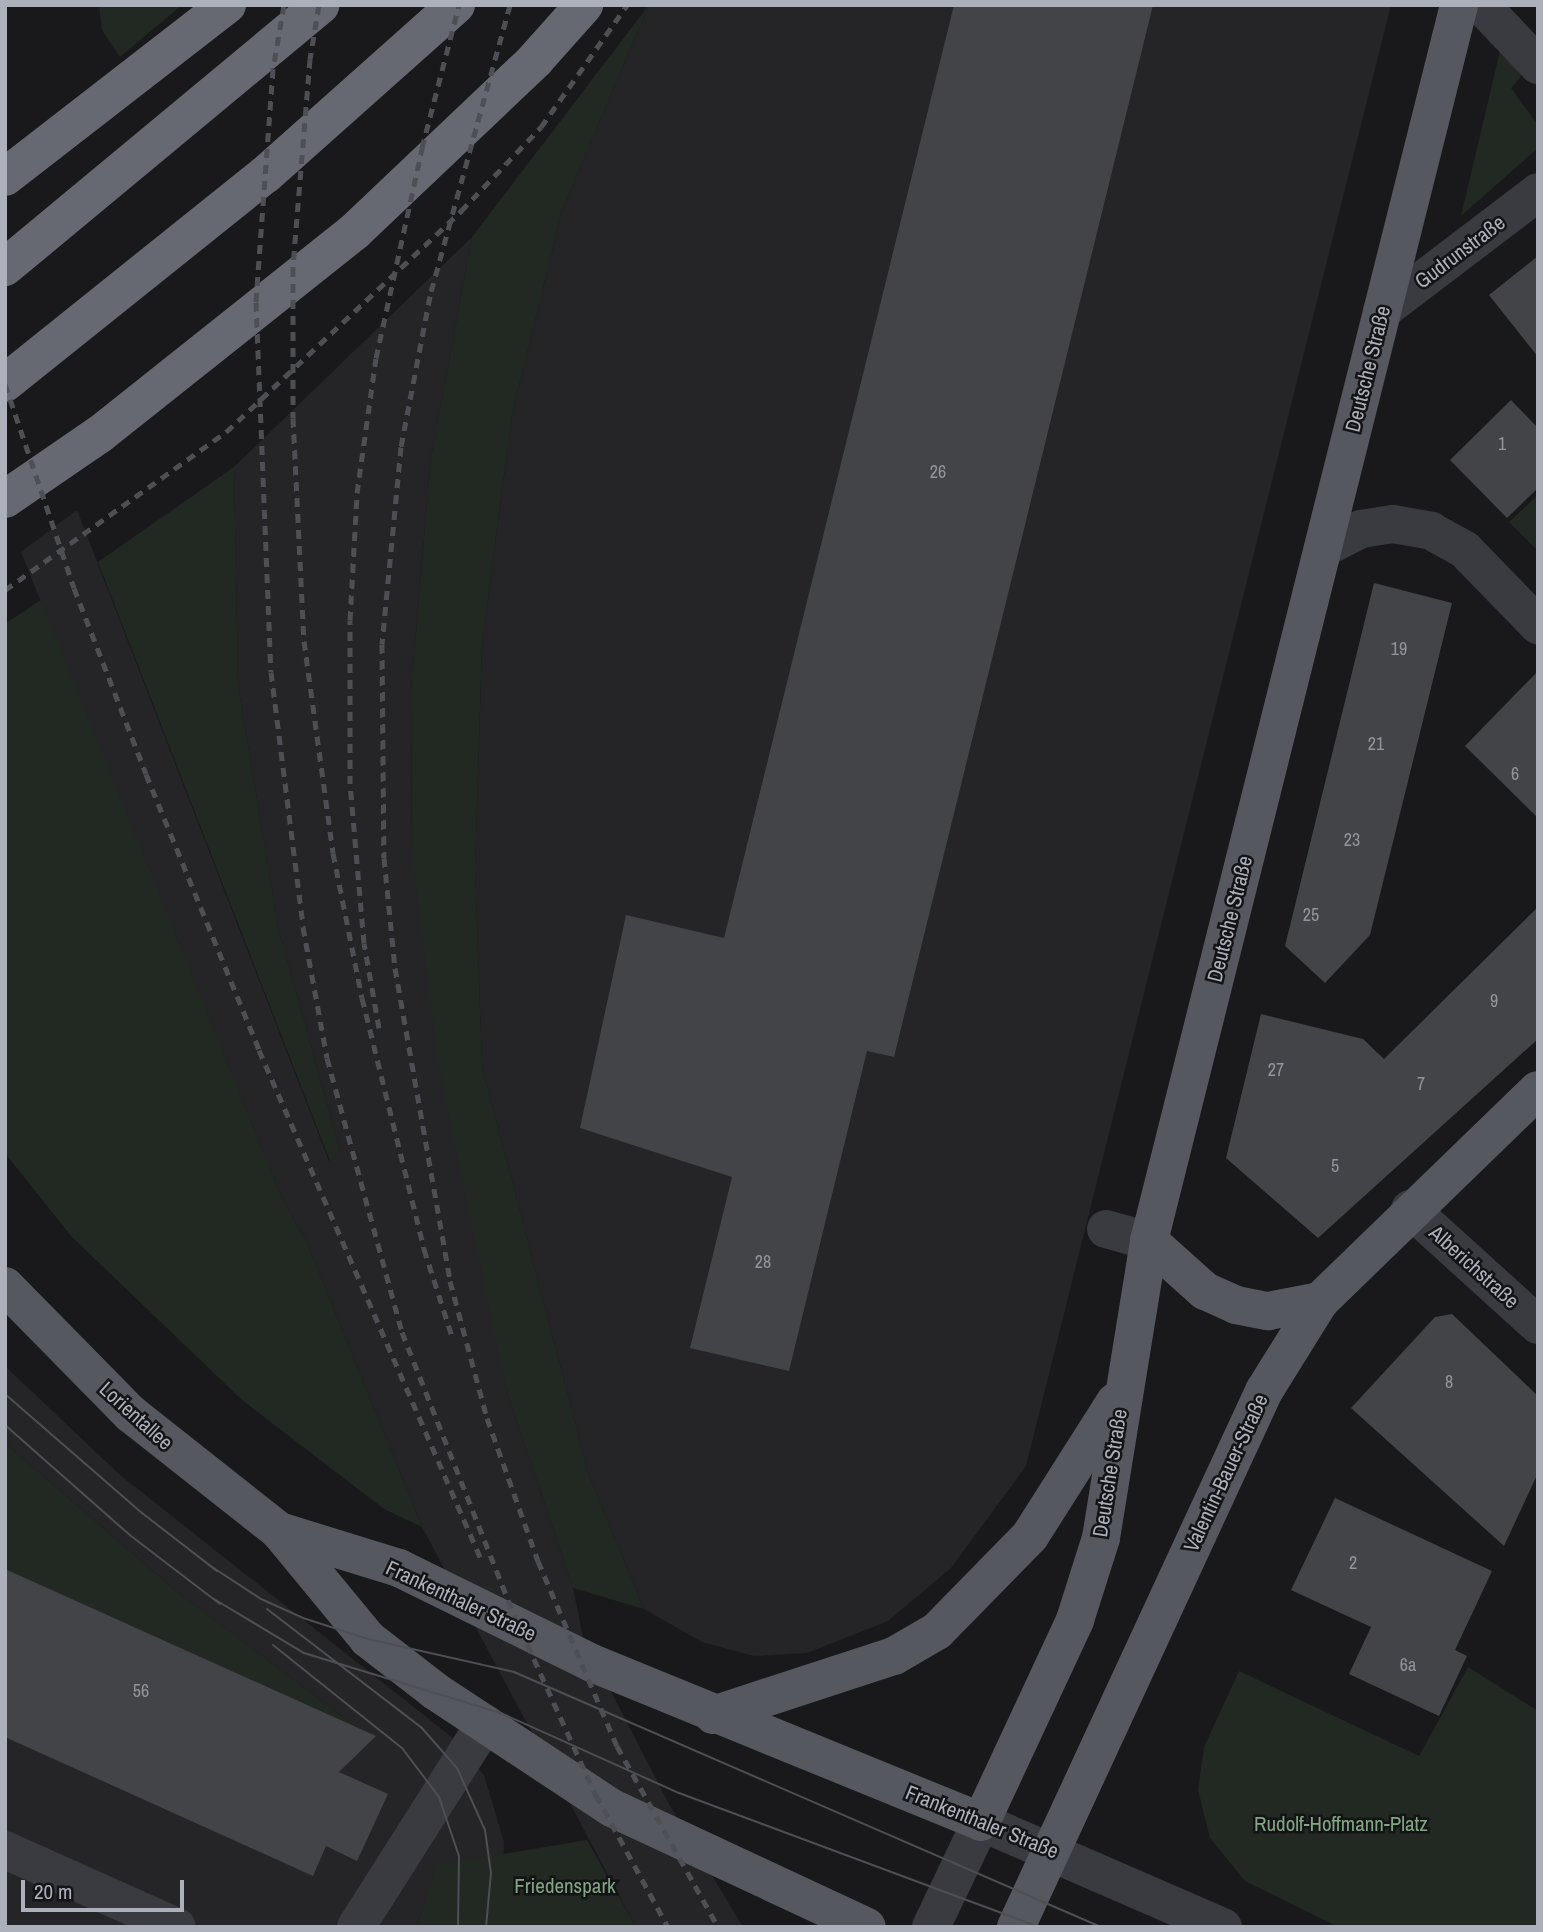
<!DOCTYPE html>
<meta charset="utf-8">
<style>
body{margin:0}
#map{position:relative;width:1543px;height:1932px;overflow:hidden;background:#19191b;font-family:"Archivo Narrow",sans-serif}
div>[style]{position:absolute}
[style*='--x']{left:calc(var(--x)*1px);top:calc(var(--y)*1px);width:calc(var(--w)*1px);rotate:calc(var(--a)*1deg)}
.built>*{inset:0;background:#252528}
.green>*{inset:0;background:#212922}
.building>*{inset:0;background:#434448}
.minor>*{height:38px;margin:-19px;padding:0 19px;transform-origin:19px;border-radius:19px;background:#3a3b40}
.major>*{height:38px;margin:-19px;padding:0 19px;transform-origin:19px;border-radius:19px;background:#56585f}
.highway>*{height:38px;margin:-19px;padding:0 19px;transform-origin:19px;border-radius:19px;background:#666971}
.tram>*{height:2px;margin:-1px;padding:0 1px;transform-origin:1px;border-radius:1px;background:#4d4f55}
.rail>*{height:5px;margin-top:-2.5px;transform-origin:0;background:repeating-linear-gradient(90deg,#4d4f55 0 9px,transparent 0 16px)}
span{translate:-50% -50%;white-space:nowrap;text-align:center;line-height:1.15;-webkit-text-stroke:5px #141416;paint-order:stroke}
.number-label{font-size:18px;color:#91959e}
.number-label span{-webkit-text-stroke-width:0}
.street-label{font-size:21px;color:#abb0bb}
.park-label{font-size:21px;color:#82a684}
.frame{position:absolute;inset:0;border:7px solid #abb0bb;pointer-events:none}
.scale{position:absolute;left:21px;top:1880px;width:163px;height:32px;box-sizing:border-box;border:4px solid #abb0bb;border-top:0;padding-left:9px;font-size:21px;line-height:24px;white-space:nowrap;color:#abb0bb;-webkit-text-stroke:5px #141416;paint-order:stroke}
</style>
<div id="map">
<div class="built">
<i style="clip-path:polygon(649px 5px,1391px 5px,1026px 1466px,951px 1568px,888px 1621px,807px 1653px,754px 1656px,702px 1642px,644px 1609px,589px 1476px,482px 1066px,475px 868px,482px 644px,512px 414px,562px 210px)"></i>
<i style="clip-path:polygon(472px 237px,431px 457px,411px 690px,412px 855px,506px 1388px,573px 1588px,583px 1637px,670px 1806px,743px 1927px,636px 1927px,422px 1527px,307px 1243px,282px 1198px,21px 552px,77px 510px,329px 1161px,340px 1151px,278px 927px,238px 685px,234px 467px)"></i>
<i style="clip-path:polygon(5px 1366px,120px 1475px,453px 1738px,484px 1775px,504px 1842px,502px 1927px,437px 1866px,417px 1927px,5px 1927px,5px 1571px,369px 1737px,175px 1590px,5px 1443px)"></i>
</div>
<div class="green">
<i style="clip-path:polygon(99px 5px,182px 5px,120px 57px,102px 30px)"></i>
<i style="clip-path:polygon(649px 5px,562px 210px,512px 414px,482px 644px,475px 868px,482px 1066px,589px 1476px,644px 1609px,573px 1588px,506px 1388px,439px 1068px,412px 855px,411px 690px,431px 457px,472px 237px)"></i>
<i style="clip-path:polygon(1500px 51px,1524px 73px,1511px 88px,1538px 125px,1538px 148px,1461px 216px)"></i>
<i style="clip-path:polygon(234px 467px,238px 685px,278px 927px,340px 1151px,330px 1161px,98px 562px)"></i>
<i style="clip-path:polygon(1538px 495px,1538px 551px,1509px 522px)"></i>
<i style="clip-path:polygon(41px 600px,282px 1198px,307px 1243px,422px 1527px,384px 1509px,242px 1400px,71px 1236px,5px 1153px,5px 624px)"></i>
<i style="clip-path:polygon(5px 1443px,175px 1590px,373px 1740px,5px 1571px)"></i>
<i style="clip-path:polygon(1468px 1667px,1538px 1711px,1538px 1927px,1338px 1927px,1245px 1881px,1210px 1838px,1198px 1790px,1204px 1747px,1239px 1671px,1419px 1756px)"></i>
<i style="clip-path:polygon(587px 1840px,636px 1927px,417px 1927px,437px 1865px)"></i>
</div>
<div class="building">
<i style="clip-path:polygon(954px 5px,1153px 5px,894px 1057px,867px 1051px,789px 1371px,690px 1348px,732px 1177px,580px 1128px,626px 915px,724px 938px)"></i>
<i style="clip-path:polygon(1538px 256px,1538px 357px,1489px 295px)"></i>
<i style="clip-path:polygon(1511px 400px,1538px 428px,1538px 488px,1507px 518px,1450px 460px)"></i>
<i style="clip-path:polygon(1374px 583px,1452px 603px,1370px 935px,1325px 983px,1285px 946px)"></i>
<i style="clip-path:polygon(1538px 671px,1538px 818px,1465px 746px)"></i>
<i style="clip-path:polygon(1538px 907px,1538px 1039px,1318px 1238px,1226px 1158px,1261px 1014px,1363px 1039px,1384px 1059px)"></i>
<i style="clip-path:polygon(1452px 1314px,1538px 1396px,1538px 1473px,1504px 1546px,1351px 1408px,1435px 1317px)"></i>
<i style="clip-path:polygon(1335px 1498px,1492px 1571px,1455px 1650px,1467px 1656px,1439px 1716px,1349px 1674px,1371px 1627px,1291px 1590px)"></i>
<i style="clip-path:polygon(5px 1569px,376px 1736px,339px 1772px,388px 1794px,357px 1861px,326px 1846px,313px 1876px,5px 1737px)"></i>
</div>
<div class="minor">
<i style="--x:1481;--y:5;--w:83;--a:46.5"></i>
<i style="--x:1382;--y:311;--w:196;--a:-37.3"></i>
<i style="--x:1324;--y:548;--w:42;--a:-27.2"></i>
<i style="--x:1361;--y:529;--w:32;--a:-9"></i>
<i style="--x:1393;--y:524;--w:39;--a:10"></i>
<i style="--x:1431;--y:531;--w:39;--a:29"></i>
<i style="--x:1465;--y:550;--w:105;--a:45.8"></i>
<i style="--x:1410;--y:1209;--w:173;--a:42.2"></i>
<i style="--x:1106;--y:1229;--w:45;--a:15.6"></i>
<i style="--x:5;--y:1850;--w:188;--a:24.1"></i>
<i style="--x:356;--y:1927;--w:241;--a:-57.6"></i>
<i style="--x:931;--y:1927;--w:116;--a:-64.5"></i>
<i style="--x:981;--y:1822;--w:264;--a:23.5"></i>
</div>
<div class="major">
<i style="--x:1149;--y:1241;--w:75;--a:41.8"></i>
<i style="--x:1205;--y:1291;--w:34;--a:24"></i>
<i style="--x:1236;--y:1305;--w:33;--a:11"></i>
<i style="--x:1268;--y:1311;--w:53;--a:-10.9"></i>
<i style="--x:5;--y:1286;--w:180;--a:45.5"></i>
<i style="--x:131;--y:1414;--w:189;--a:38.3"></i>
<i style="--x:279;--y:1531;--w:140;--a:50.5"></i>
<i style="--x:368;--y:1639;--w:85;--a:37.8"></i>
<i style="--x:435;--y:1691;--w:212;--a:33.5"></i>
<i style="--x:612;--y:1808;--w:281;--a:25"></i>
<i style="--x:279;--y:1531;--w:126;--a:17.1"></i>
<i style="--x:399;--y:1568;--w:215;--a:26.2"></i>
<i style="--x:592;--y:1663;--w:420;--a:22.2"></i>
<i style="--x:981;--y:1822;--w:223;--a:-65"></i>
<i style="--x:1075;--y:1620;--w:86;--a:-72.4"></i>
<i style="--x:1101;--y:1538;--w:301;--a:-80.8"></i>
<i style="--x:1149;--y:1241;--w:1274;--a:-75.92"></i>
<i style="--x:713;--y:1715;--w:190;--a:-18.1"></i>
<i style="--x:894;--y:1656;--w:50;--a:-30.2"></i>
<i style="--x:937;--y:1631;--w:133;--a:-45.6"></i>
<i style="--x:1030;--y:1536;--w:159;--a:-57.6"></i>
<i style="--x:1016;--y:1927;--w:591;--a:-65.17"></i>
<i style="--x:1264;--y:1391;--w:106;--a:-58.1"></i>
<i style="--x:1320;--y:1301;--w:303;--a:-44.1"></i>
</div>
<div class="highway">
<i style="--x:5;--y:177;--w:281;--a:-37.8"></i>
<i style="--x:5;--y:267;--w:410;--a:-39.7"></i>
<i style="--x:5;--y:383;--w:333;--a:-38.7"></i>
<i style="--x:265;--y:175;--w:256;--a:-41.7"></i>
<i style="--x:5;--y:499;--w:115;--a:-34.4"></i>
<i style="--x:100;--y:434;--w:325;--a:-38.5"></i>
<i style="--x:354;--y:232;--w:250;--a:-43.5"></i>
<i style="--x:535;--y:60;--w:74;--a:-48.3"></i>
</div>
<div class="tram">
<i style="--x:5;--y:1394;--w:181;--a:41"></i>
<i style="--x:142;--y:1513;--w:95;--a:37.7"></i>
<i style="--x:5;--y:1425;--w:168;--a:41.4"></i>
<i style="--x:131;--y:1536;--w:112;--a:37.4"></i>
<i style="--x:209;--y:1565;--w:62;--a:33.2"></i>
<i style="--x:261;--y:1599;--w:46;--a:24.3"></i>
<i style="--x:303;--y:1618;--w:68;--a:17.9"></i>
<i style="--x:368;--y:1639;--w:150;--a:12.7"></i>
<i style="--x:514;--y:1672;--w:640;--a:23.48"></i>
<i style="--x:214;--y:1599;--w:105;--a:31"></i>
<i style="--x:304;--y:1653;--w:208;--a:17"></i>
<i style="--x:503;--y:1714;--w:193;--a:24.2"></i>
<i style="--x:679;--y:1793;--w:384;--a:20.4"></i>
<i style="--x:267;--y:1609;--w:194;--a:37.5"></i>
<i style="--x:421;--y:1727;--w:55;--a:48.7"></i>
<i style="--x:457;--y:1768;--w:68;--a:65.7"></i>
<i style="--x:485;--y:1830;--w:43;--a:82.1"></i>
<i style="--x:491;--y:1873;--w:54;--a:95.3"></i>
<i style="--x:273;--y:1645;--w:165;--a:38.6"></i>
<i style="--x:402;--y:1748;--w:61;--a:52.9"></i>
<i style="--x:439;--y:1797;--w:62;--a:71.3"></i>
<i style="--x:459;--y:1856;--w:71;--a:90.8"></i>
</div>
<div class="rail">
<i style="--x:284;--y:5;--w:65;--a:99.8"></i>
<i style="--x:273;--y:69;--w:234;--a:94.2"></i>
<i style="--x:256;--y:302;--w:370;--a:87.7"></i>
<i style="--x:271;--y:672;--w:257;--a:82.8"></i>
<i style="--x:303;--y:927;--w:133;--a:79.6"></i>
<i style="--x:327;--y:1058;--w:284;--a:74.7"></i>
<i style="--x:402;--y:1332;--w:304;--a:68.4"></i>
<i style="--x:514;--y:1615;--w:205;--a:65.6"></i>
<i style="--x:319;--y:5;--w:55;--a:99.5"></i>
<i style="--x:310;--y:59;--w:210;--a:94.7"></i>
<i style="--x:293;--y:268;--w:150;--a:90"></i>
<i style="--x:293;--y:418;--w:223;--a:87.2"></i>
<i style="--x:304;--y:641;--w:214;--a:82.2"></i>
<i style="--x:333;--y:853;--w:148;--a:78.7"></i>
<i style="--x:362;--y:998;--w:259;--a:76.1"></i>
<i style="--x:424;--y:1249;--w:91;--a:72.2"></i>
<i style="--x:510;--y:5;--w:302;--a:105.4"></i>
<i style="--x:430;--y:296;--w:154;--a:100.9"></i>
<i style="--x:401;--y:447;--w:198;--a:95.5"></i>
<i style="--x:382;--y:644;--w:214;--a:89.5"></i>
<i style="--x:384;--y:858;--w:111;--a:84.3"></i>
<i style="--x:395;--y:968;--w:318;--a:80"></i>
<i style="--x:450;--y:1281;--w:142;--a:74.9"></i>
<i style="--x:487;--y:1418;--w:152;--a:70.4"></i>
<i style="--x:538;--y:1561;--w:201;--a:66.9"></i>
<i style="--x:617;--y:1746;--w:207;--a:60.8"></i>
<i style="--x:5;--y:384;--w:215;--a:71.3"></i>
<i style="--x:74;--y:588;--w:199;--a:68.8"></i>
<i style="--x:146;--y:774;--w:298;--a:67.7"></i>
<i style="--x:259;--y:1050;--w:555;--a:66.44"></i>
<i style="--x:5;--y:590;--w:272;--a:-35.6"></i>
<i style="--x:226;--y:432;--w:323;--a:-43.2"></i>
<i style="--x:461;--y:211;--w:116;--a:-46.4"></i>
<i style="--x:541;--y:127;--w:149;--a:-54.8"></i>
<i style="--x:379;--y:1028;--w:86;--a:-100"></i>
<i style="--x:364;--y:943;--w:160;--a:-95"></i>
<i style="--x:350;--y:784;--w:164;--a:-90"></i>
<i style="--x:350;--y:620;--w:127;--a:-86.8"></i>
<i style="--x:357;--y:493;--w:136;--a:-82"></i>
<i style="--x:376;--y:358;--w:215;--a:-77.6"></i>
<i style="--x:422;--y:148;--w:148;--a:-75.5"></i>
<i style="--x:596;--y:1795;--w:150;--a:61.4"></i>
</div>
<div class="number-label">
<span style="left:1502px;top:444px">1</span>
<span style="left:938px;top:472px">26</span>
<span style="left:1399px;top:649px">19</span>
<span style="left:1376px;top:744px">21</span>
<span style="left:1515px;top:774px">6</span>
<span style="left:1352px;top:840px">23</span>
<span style="left:1311px;top:915px">25</span>
<span style="left:1494px;top:1001px">9</span>
<span style="left:1276px;top:1070px">27</span>
<span style="left:1421px;top:1084px">7</span>
<span style="left:1335px;top:1166px">5</span>
<span style="left:763px;top:1262px">28</span>
<span style="left:1449px;top:1382px">8</span>
<span style="left:1353px;top:1563px">2</span>
<span style="left:1408px;top:1665px">6a</span>
<span style="left:141px;top:1691px">56</span>
</div>
<div class="street-label">
<span style="left:1460px;top:252px;rotate:-37deg">Gudrunstraße</span>
<span style="left:1368px;top:369px;rotate:-76deg">Deutsche Straße</span>
<span style="left:1230px;top:919px;rotate:-76deg">Deutsche Straße</span>
<span style="left:1474px;top:1267px;rotate:42deg">Alberichstraße</span>
<span style="left:136px;top:1416px;rotate:42deg">Lorientallee</span>
<span style="left:1110px;top:1473px;rotate:-81deg">Deutsche Straße</span>
<span style="left:1226px;top:1473px;rotate:-65deg">Valentin-Bauer-Straße</span>
<span style="left:461px;top:1601px;rotate:25deg">Frankenthaler Straße</span>
<span style="left:982px;top:1822px;rotate:22deg">Frankenthaler Straße</span>
</div>
<div class="park-label">
<span style="left:1341px;top:1824px">Rudolf-Hoffmann-Platz</span>
<span style="left:565px;top:1886px">Friedenspark</span>
</div>
<div class="frame"></div>
<div class="scale">20 m</div>
</div>
